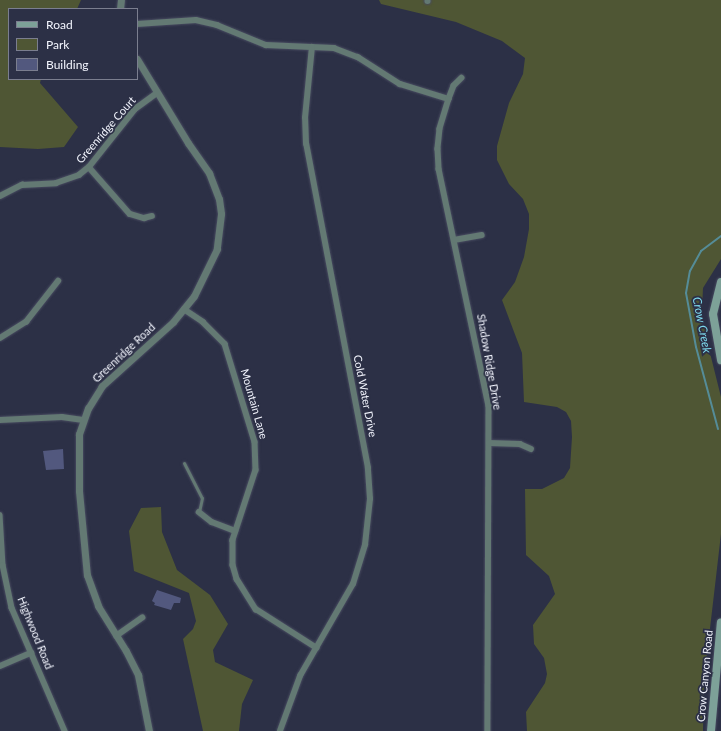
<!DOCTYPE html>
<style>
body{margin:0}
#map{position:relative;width:721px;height:731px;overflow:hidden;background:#2c3046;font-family:Lato,sans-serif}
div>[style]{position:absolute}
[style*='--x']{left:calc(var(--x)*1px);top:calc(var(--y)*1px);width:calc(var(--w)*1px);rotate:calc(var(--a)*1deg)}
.green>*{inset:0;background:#4f5634}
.stream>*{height:2px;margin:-1px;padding:0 1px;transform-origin:1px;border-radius:1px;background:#558c98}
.building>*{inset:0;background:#52587e}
.roads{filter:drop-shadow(0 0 1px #484b60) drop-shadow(0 0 1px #484b60)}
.service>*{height:3px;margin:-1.5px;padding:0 1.5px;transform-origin:1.5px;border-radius:1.5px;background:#637973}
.minor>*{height:5.5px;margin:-2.75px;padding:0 2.75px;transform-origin:2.75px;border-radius:2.75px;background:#637973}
.tertiary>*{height:7px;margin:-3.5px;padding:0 3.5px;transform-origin:3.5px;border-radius:3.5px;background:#637973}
.secondary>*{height:8px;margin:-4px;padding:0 4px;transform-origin:4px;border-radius:4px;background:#7da198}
span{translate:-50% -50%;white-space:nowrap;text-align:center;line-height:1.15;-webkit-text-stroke:3.5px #2c3046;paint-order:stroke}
.street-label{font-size:11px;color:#f2f4fd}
.water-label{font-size:12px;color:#7dd8ec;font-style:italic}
.legend{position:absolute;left:8px;top:8px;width:130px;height:72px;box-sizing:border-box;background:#2c3046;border:1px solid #7b7e8f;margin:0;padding:5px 7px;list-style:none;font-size:12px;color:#f2f4fd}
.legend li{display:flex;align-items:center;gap:8px;height:20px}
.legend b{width:20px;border:1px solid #7b7e8f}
</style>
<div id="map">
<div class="green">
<i style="clip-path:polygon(0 0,81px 0,77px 9px,9px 9px,9px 79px,41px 79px,40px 83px,78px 127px,64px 147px,38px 149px,0 147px)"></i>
<i style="clip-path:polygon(379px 0,721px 0,721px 259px,703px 288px,702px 310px,706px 337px,721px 397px,721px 534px,704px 680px,703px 731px,527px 731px,526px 712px,545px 683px,547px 674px,544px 658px,534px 644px,533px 625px,555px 594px,549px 576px,526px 555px,525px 489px,542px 489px,564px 478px,570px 468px,572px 437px,571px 421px,566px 412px,557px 407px,524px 402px,522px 353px,502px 300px,515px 282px,524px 257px,529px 229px,529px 214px,523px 199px,509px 184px,497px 160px,497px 146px,509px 103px,523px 74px,525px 58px,502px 41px,456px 22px,381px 4px)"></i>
<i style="clip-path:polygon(161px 507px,162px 532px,177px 570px,210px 595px,228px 624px,213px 650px,215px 662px,253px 680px,242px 704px,239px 731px,203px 731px,183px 639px,193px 629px,196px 621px,189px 593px,134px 571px,129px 531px,141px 508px)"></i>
</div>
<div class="stream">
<i style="--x:718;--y:429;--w:85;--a:-105"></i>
<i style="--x:696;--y:347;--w:55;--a:-100.5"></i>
<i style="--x:686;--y:293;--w:22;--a:-80"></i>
<i style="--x:690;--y:271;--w:23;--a:-61"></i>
<i style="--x:701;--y:251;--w:25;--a:-37"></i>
</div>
<div class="building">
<i style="clip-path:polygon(63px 449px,64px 469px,46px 470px,43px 451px)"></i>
<i style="clip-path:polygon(157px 590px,181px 598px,180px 603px,174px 603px,171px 610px,154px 605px,155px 603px,152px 601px)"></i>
</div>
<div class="roads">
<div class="service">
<i style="--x:184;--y:463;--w:39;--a:63"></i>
<i style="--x:202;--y:498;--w:14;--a:102"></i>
</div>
<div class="minor">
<i style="--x:428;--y:0;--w:1;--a:90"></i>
<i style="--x:137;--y:24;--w:59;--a:-3.9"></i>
<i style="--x:196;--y:20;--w:22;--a:13"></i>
<i style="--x:217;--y:25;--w:53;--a:22.2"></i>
<i style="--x:266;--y:45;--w:68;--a:2.5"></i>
<i style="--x:334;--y:48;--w:26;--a:21"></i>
<i style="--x:358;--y:57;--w:50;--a:32.7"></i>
<i style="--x:400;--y:84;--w:51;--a:17"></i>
<i style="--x:462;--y:78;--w:11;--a:135"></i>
<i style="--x:454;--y:86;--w:14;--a:111"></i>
<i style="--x:449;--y:99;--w:31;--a:107"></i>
<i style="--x:440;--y:129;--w:20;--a:96"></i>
<i style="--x:438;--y:149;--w:20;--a:87"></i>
<i style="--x:439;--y:169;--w:242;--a:78.1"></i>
<i style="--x:489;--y:406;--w:325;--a:90.2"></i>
<i style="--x:89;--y:167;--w:62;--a:48.9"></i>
<i style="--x:130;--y:214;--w:15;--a:16"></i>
<i style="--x:144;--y:218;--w:8;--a:-14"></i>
<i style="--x:0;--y:196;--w:25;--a:-27"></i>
<i style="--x:22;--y:185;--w:34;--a:-3"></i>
<i style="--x:56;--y:183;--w:24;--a:-19"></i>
<i style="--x:79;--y:175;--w:13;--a:-39"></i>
<i style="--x:89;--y:167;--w:74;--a:-51.6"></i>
<i style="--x:135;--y:109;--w:27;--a:-36"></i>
<i style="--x:454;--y:240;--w:28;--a:-10"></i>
<i style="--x:184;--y:309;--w:23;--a:34"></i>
<i style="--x:203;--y:322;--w:31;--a:45"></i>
<i style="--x:225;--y:344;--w:102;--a:73"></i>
<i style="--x:255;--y:442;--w:28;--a:88"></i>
<i style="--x:256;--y:470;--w:74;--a:108.2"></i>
<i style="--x:233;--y:540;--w:25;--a:90"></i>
<i style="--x:233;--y:565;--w:15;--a:74"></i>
<i style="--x:237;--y:579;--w:36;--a:58"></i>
<i style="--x:256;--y:609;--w:72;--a:32.6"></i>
<i style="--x:0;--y:338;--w:31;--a:-32"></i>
<i style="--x:26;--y:322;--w:52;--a:-52"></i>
<i style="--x:0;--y:420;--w:62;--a:-2.8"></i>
<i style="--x:62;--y:417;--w:21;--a:8"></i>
<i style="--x:489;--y:443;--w:31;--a:2"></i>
<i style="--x:520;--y:444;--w:12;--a:24"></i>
<i style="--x:199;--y:512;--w:16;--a:38"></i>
<i style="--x:212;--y:522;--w:25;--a:21"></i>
<i style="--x:0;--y:515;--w:50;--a:86.6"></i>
<i style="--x:3;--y:565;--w:44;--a:78.2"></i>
<i style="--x:12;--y:608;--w:134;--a:66.7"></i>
<i style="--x:116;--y:636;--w:32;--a:-35"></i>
<i style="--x:0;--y:666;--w:34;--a:-23"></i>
<i style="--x:280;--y:731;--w:59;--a:-70"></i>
<i style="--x:300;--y:676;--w:106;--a:-60.1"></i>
<i style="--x:353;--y:584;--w:41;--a:-72.9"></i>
<i style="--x:365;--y:545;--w:46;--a:-83.8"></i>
<i style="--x:370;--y:499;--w:31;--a:-94"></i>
<i style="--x:368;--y:468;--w:330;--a:-100.8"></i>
<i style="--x:306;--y:144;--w:26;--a:-92"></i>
<i style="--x:305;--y:118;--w:71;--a:-84.4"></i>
</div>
<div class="tertiary">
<i style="--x:120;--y:9;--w:9;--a:-84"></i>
<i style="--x:137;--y:59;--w:98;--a:58.7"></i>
<i style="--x:188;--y:143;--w:37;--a:55"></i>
<i style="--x:209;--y:173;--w:28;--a:69"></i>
<i style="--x:219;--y:199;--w:15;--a:82"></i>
<i style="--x:221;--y:214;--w:35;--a:97"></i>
<i style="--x:217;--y:249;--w:52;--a:116.1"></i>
<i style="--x:194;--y:296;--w:33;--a:129"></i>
<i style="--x:173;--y:322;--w:96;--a:138"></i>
<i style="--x:102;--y:386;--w:26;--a:122"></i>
<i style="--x:88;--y:408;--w:28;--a:109"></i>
<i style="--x:79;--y:434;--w:57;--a:90"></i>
<i style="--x:79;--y:491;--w:84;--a:84.6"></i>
<i style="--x:87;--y:575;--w:33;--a:70"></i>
<i style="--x:98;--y:606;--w:53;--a:58.1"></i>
<i style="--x:126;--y:651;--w:27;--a:63"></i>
<i style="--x:138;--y:675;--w:57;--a:78.9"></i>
</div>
<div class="secondary">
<i style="--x:721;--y:282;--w:33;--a:104"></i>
<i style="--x:713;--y:314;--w:47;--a:80.1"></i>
<i style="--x:711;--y:731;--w:109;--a:-84.8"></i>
</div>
</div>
<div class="street-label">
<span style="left:106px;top:130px;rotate:-49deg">Greenridge Court</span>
<span style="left:124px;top:353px;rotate:-43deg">Greenridge Road</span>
<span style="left:489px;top:362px;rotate:80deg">Shadow Ridge Drive</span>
<span style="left:365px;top:396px;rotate:79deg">Cold Water Drive</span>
<span style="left:254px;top:404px;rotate:74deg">Mountain Lane</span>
<span style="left:35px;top:633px;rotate:68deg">Highwood Road</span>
<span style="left:705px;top:676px;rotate:-85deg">Crow Canyon Road</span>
</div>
<div class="water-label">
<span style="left:702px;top:325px;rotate:79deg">Crow Creek</span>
</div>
<ul class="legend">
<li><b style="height:5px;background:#7da198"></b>Road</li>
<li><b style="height:11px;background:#4f5634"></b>Park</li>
<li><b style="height:11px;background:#52587e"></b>Building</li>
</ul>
</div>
